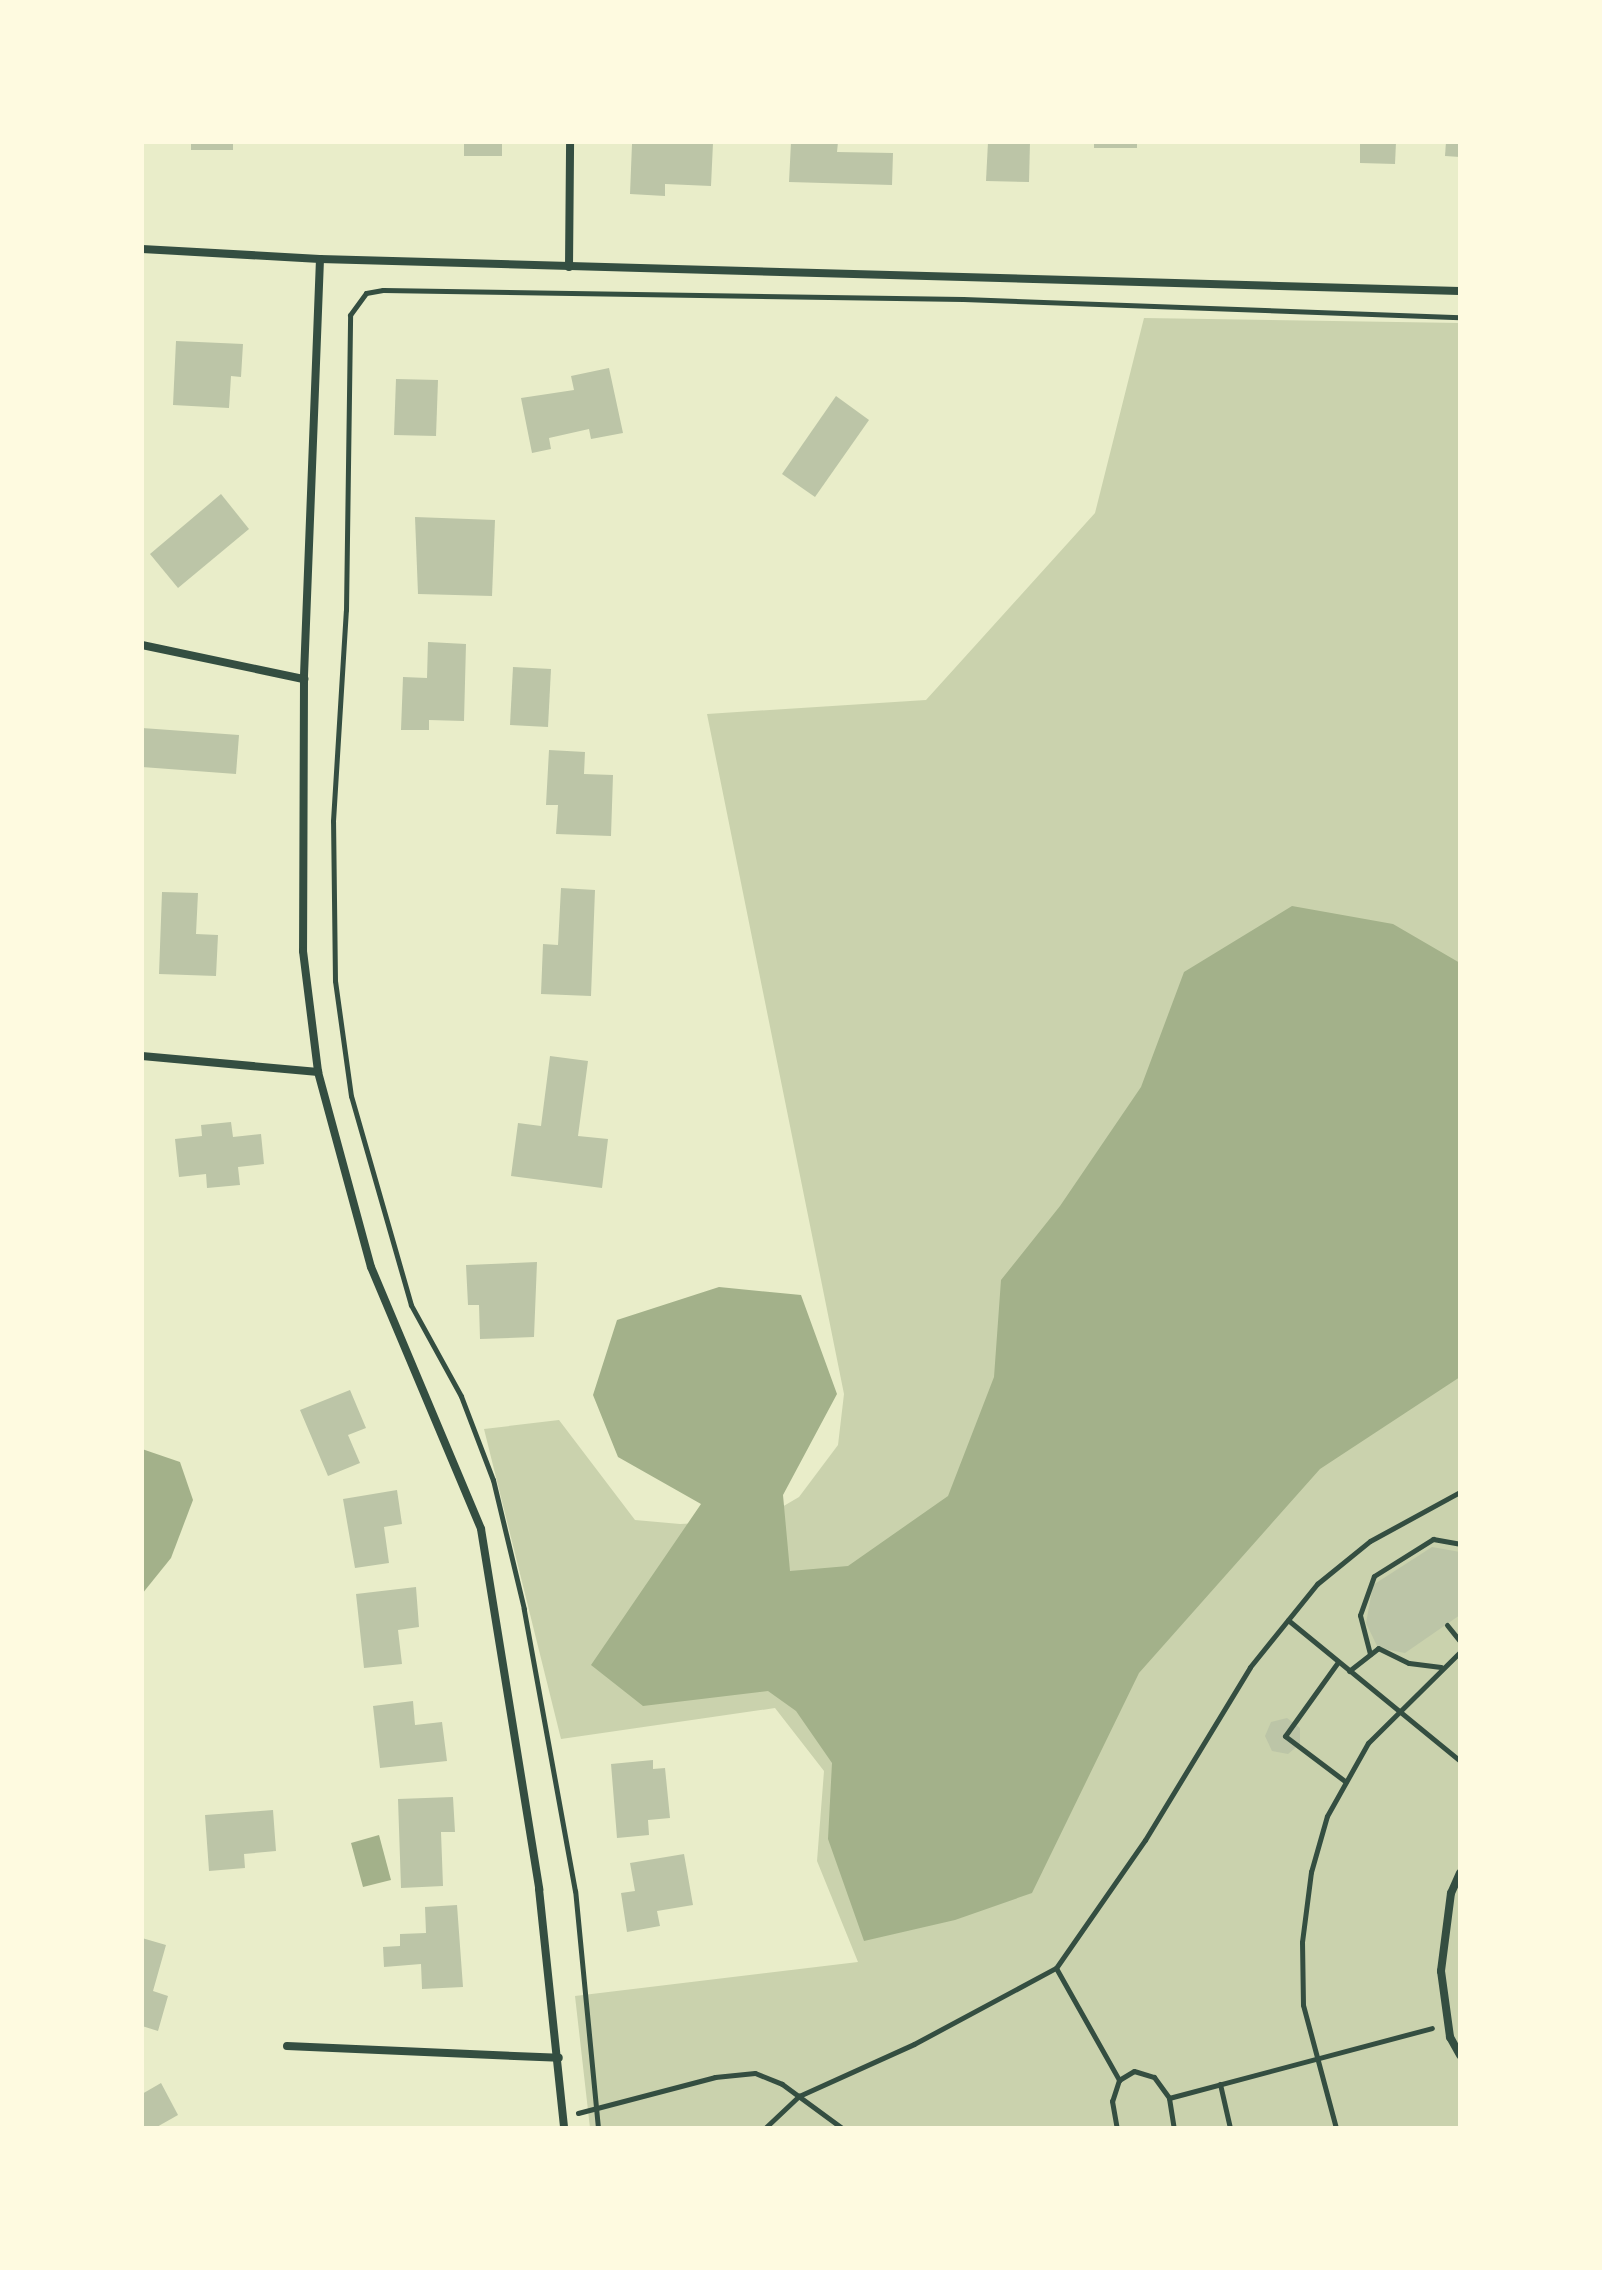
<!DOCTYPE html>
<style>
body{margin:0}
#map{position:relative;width:1602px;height:2270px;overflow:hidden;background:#e9edc9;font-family:Quicksand,sans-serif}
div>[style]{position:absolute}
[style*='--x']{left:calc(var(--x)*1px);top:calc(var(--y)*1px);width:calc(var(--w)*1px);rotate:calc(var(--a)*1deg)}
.green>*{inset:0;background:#cad2ad}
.water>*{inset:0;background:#a3b18a}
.building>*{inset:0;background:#bcc5a7}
.path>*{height:5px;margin:-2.5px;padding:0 2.5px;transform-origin:2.5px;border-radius:2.5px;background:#344e41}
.minor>*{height:8px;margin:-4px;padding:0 4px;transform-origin:4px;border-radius:4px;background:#344e41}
span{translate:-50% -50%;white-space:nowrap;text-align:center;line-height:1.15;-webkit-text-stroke:7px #fefae0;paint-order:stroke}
.frame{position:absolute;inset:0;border:144px solid #fefae0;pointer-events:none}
</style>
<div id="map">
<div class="green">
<i style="clip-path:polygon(1144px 318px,1460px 323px,1460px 2128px,590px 2128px,575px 1996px,858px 1962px,817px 1861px,824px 1771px,775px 1708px,561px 1739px,484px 1429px,559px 1420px,635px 1520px,680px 1524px,760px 1520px,799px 1497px,838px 1445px,844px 1394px,707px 714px,926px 700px,1095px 513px)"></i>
</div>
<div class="water">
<i style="clip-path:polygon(1292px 906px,1393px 924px,1460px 963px,1460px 1377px,1320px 1469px,1139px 1673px,1032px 1893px,955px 1920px,864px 1941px,828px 1839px,832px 1763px,796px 1711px,768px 1691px,643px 1706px,591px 1665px,701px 1504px,618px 1457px,593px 1395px,617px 1320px,719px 1287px,801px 1295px,837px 1394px,783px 1495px,790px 1571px,848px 1566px,948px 1496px,994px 1377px,1001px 1280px,1060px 1206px,1141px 1087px,1184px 972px)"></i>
<i style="clip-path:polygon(142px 1449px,180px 1462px,193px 1500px,171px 1558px,142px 1594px)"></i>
<i style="clip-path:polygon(379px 1835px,391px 1880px,363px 1887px,351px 1843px)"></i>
</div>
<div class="building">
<i style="clip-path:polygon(191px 142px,233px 142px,233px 150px,191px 150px)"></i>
<i style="clip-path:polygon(464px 142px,502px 142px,502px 156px,464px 156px)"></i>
<i style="clip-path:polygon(791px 142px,838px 142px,837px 152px,893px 153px,892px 185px,789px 182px)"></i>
<i style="clip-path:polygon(988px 142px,1030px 142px,1029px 182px,986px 181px)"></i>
<i style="clip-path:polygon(1094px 142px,1137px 142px,1137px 148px,1094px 148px)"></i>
<i style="clip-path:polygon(1360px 142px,1396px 142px,1395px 164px,1360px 163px)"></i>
<i style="clip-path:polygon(1446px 142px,1460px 142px,1460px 157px,1445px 156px)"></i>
<i style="clip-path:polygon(713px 143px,711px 186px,665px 184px,665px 196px,630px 194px,632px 144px)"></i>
<i style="clip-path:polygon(176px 341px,243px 344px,241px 377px,231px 376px,229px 408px,173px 405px)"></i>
<i style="clip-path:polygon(609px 368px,623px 433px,591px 439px,589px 429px,549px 438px,551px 449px,532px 453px,521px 398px,574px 390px,571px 376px)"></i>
<i style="clip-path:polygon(396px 379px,438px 380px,436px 436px,394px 435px)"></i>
<i style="clip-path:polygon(836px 396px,869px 420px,815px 497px,782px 474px)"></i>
<i style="clip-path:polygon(221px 494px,249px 529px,178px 588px,150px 554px)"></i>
<i style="clip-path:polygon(415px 517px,495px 520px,492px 596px,418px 594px)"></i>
<i style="clip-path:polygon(428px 642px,466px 644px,464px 721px,429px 720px,429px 730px,401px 730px,403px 677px,427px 678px)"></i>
<i style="clip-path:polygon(513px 667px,551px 669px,548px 727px,510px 725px)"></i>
<i style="clip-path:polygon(142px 728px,239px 735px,236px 774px,142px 767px)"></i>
<i style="clip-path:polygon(549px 750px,585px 752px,584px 774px,613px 775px,611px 836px,556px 834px,558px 805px,546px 805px)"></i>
<i style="clip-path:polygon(561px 888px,595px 890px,591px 996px,541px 994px,543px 944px,558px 945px)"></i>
<i style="clip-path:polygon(162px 892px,198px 893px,196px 934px,218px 935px,216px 976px,159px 974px)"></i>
<i style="clip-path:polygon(550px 1056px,588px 1061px,578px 1136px,608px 1139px,602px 1188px,511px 1176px,518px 1123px,541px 1126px)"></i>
<i style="clip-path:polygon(231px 1122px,233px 1137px,261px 1134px,264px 1164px,238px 1167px,240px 1185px,207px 1188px,206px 1174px,179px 1177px,175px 1139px,202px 1136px,201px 1125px)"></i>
<i style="clip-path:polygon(537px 1262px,534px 1337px,480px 1339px,479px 1305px,468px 1305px,466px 1265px)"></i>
<i style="clip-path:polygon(350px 1390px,366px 1428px,348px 1435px,360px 1463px,328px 1476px,300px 1410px)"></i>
<i style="clip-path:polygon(397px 1490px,402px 1524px,384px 1527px,389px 1563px,355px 1568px,343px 1499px)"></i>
<i style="clip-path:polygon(1432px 1547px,1460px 1552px,1460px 1615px,1405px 1653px,1378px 1648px,1366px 1623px,1373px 1585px)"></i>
<i style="clip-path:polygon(416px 1587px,419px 1627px,398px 1630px,402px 1664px,364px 1668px,356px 1594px)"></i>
<i style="clip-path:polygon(413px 1701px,415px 1725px,442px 1722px,447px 1761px,380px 1768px,373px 1706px)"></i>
<i style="clip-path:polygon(1287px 1718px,1300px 1728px,1300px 1744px,1288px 1754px,1272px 1751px,1265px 1736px,1271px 1722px)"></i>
<i style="clip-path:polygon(653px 1760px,653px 1769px,665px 1768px,670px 1818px,648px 1820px,649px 1835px,617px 1838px,611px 1764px)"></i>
<i style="clip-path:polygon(453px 1797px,455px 1832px,441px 1832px,443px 1886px,401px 1888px,398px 1799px)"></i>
<i style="clip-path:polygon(273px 1810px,276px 1851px,244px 1854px,245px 1868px,209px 1871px,205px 1815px)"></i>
<i style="clip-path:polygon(684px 1854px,693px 1905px,657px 1911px,660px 1926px,627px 1932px,621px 1893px,635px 1891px,630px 1863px)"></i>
<i style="clip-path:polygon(457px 1905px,463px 1987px,422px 1989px,421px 1964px,384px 1967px,383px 1947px,400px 1946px,400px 1934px,426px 1933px,425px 1907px)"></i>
<i style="clip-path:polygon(142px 1938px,166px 1945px,153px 1991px,168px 1996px,158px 2031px,142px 2026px)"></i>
<i style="clip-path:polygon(161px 2083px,178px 2115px,155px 2128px,142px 2128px,142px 2094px)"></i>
</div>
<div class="path">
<i style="--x:1288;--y:1620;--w:222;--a:39.3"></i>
<i style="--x:1447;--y:1625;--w:21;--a:51"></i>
<i style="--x:1370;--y:1654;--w:40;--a:-104.4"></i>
<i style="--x:1360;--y:1615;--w:41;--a:-70.3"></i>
<i style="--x:1374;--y:1576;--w:70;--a:-32.1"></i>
<i style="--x:1433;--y:1539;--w:27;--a:10"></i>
<i style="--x:1338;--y:1662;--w:91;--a:125.6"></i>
<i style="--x:1285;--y:1736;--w:76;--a:37"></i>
<i style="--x:1349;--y:1671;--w:37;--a:-38"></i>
<i style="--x:1378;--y:1648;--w:34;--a:26"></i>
<i style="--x:1409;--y:1663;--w:32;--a:7"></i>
<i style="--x:1056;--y:1968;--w:129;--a:60.6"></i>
<i style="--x:1119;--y:2080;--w:22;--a:108"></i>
<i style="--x:1112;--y:2101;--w:27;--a:80"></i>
<i style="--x:1119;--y:2080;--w:17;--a:-31"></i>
<i style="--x:1134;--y:2071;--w:21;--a:17"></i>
<i style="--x:1154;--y:2077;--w:26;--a:54"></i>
<i style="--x:1169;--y:2098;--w:30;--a:81"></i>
<i style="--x:1220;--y:2084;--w:45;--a:77.2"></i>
<i style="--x:1169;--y:2098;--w:272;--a:-14.9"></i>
<i style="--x:578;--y:2113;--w:142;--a:-14.7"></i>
<i style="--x:715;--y:2077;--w:40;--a:-5.7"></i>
<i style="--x:755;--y:2073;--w:29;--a:22"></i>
<i style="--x:782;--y:2084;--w:74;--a:36.3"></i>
<i style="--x:598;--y:2128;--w:238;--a:-95.5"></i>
<i style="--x:575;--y:1891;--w:287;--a:-100.3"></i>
<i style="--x:524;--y:1609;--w:133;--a:-103.5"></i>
<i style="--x:493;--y:1480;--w:90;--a:-110.9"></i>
<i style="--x:461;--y:1396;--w:104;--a:-118.8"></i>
<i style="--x:411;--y:1305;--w:217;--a:-106"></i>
<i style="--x:351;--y:1096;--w:116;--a:-97.9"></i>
<i style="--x:335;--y:981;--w:160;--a:-90.7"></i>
<i style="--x:333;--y:821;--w:211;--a:-86.5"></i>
<i style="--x:346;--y:610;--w:295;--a:-89.2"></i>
<i style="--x:350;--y:315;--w:27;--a:-54"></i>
<i style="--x:366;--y:293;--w:17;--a:-10"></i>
<i style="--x:383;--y:290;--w:580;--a:0.89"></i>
<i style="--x:963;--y:299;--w:497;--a:2.1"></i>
<i style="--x:765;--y:2128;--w:47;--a:-43.3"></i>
<i style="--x:799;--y:2096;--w:126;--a:-24.3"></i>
<i style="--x:914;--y:2044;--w:161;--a:-28.2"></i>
<i style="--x:1056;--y:1968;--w:156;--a:-55.2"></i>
<i style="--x:1145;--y:1840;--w:202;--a:-58.7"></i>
<i style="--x:1250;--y:1667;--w:107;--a:-51.1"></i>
<i style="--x:1317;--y:1584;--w:68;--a:-39.1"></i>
<i style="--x:1370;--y:1541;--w:102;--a:-28.6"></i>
<i style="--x:1336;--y:2128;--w:127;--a:-105"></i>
<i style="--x:1303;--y:2005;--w:63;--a:-90.9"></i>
<i style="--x:1302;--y:1942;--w:71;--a:-82.7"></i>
<i style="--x:1311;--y:1872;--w:58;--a:-74.1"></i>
<i style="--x:1327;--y:1816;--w:84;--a:-60.7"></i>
<i style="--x:1368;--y:1743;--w:129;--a:-44.7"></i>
</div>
<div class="minor">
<i style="--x:142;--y:249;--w:178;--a:3.2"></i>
<i style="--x:320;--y:259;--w:1140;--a:1.61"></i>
<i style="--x:320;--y:259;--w:420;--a:92.2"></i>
<i style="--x:304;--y:679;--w:272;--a:90.2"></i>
<i style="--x:303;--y:951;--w:122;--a:82.9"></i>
<i style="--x:318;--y:1072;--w:202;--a:74.8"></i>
<i style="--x:371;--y:1267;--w:284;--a:67.2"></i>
<i style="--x:481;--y:1529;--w:365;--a:80.8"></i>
<i style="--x:539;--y:1889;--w:240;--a:84"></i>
<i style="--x:569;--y:267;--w:125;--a:-89.5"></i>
<i style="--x:142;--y:645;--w:166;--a:11.9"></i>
<i style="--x:142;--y:1056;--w:177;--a:5.2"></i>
<i style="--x:1460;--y:1873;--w:22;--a:114"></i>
<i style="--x:1451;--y:1893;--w:79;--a:97.3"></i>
<i style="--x:1441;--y:1971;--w:67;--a:82.2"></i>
<i style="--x:1450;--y:2037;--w:21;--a:61"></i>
<i style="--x:287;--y:2046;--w:272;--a:2.5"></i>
</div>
<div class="frame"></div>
</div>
